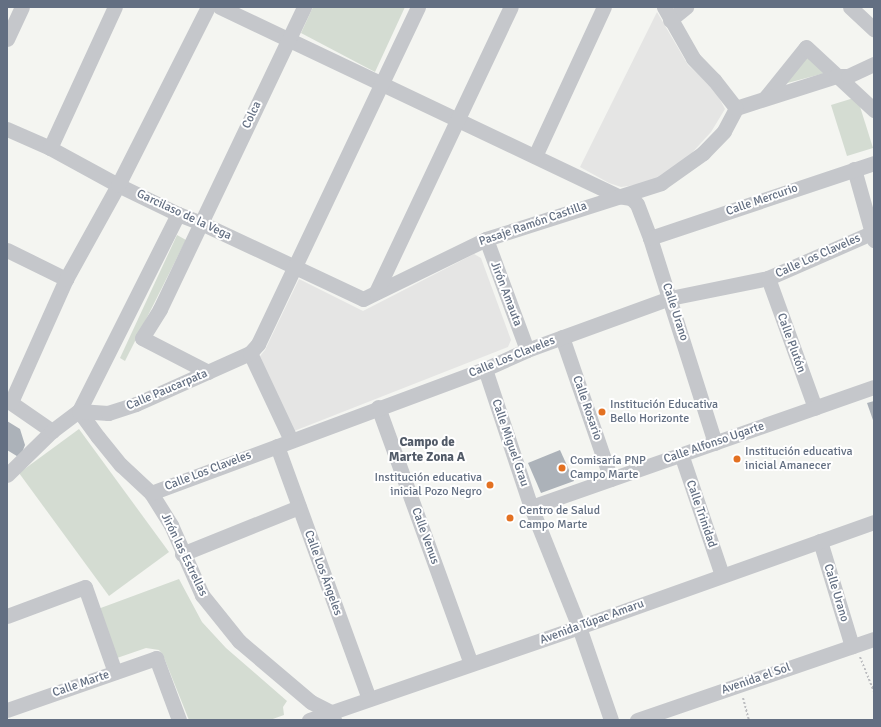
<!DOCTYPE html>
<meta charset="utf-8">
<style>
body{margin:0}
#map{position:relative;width:881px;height:727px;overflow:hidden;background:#f4f5f1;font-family:Signika,sans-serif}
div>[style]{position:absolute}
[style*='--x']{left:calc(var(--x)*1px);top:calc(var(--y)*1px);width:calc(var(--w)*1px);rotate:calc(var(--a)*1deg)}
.built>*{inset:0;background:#e5e5e4}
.green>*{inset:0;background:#d4dcd2}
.building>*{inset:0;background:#acb2b9}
.path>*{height:2px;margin-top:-1px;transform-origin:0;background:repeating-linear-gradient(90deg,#bcbdc0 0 2px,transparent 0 4px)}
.minor>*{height:15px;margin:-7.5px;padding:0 7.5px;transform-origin:7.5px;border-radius:7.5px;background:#c5c7cb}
.dots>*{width:11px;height:11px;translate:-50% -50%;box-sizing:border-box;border:2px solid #fff;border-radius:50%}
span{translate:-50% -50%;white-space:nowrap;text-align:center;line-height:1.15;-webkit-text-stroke:4px #fff;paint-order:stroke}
.street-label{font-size:12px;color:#636f82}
.poi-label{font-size:12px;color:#636f82}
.left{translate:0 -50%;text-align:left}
.right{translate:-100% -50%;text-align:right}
.neighbourhood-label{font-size:13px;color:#515a67;font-weight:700}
.frame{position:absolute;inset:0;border:8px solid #636f82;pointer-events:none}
</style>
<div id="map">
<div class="built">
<i style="clip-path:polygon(657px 12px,688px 65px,715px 90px,725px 109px,711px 132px,690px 155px,656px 180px,643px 184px,621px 187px,609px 183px,580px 167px)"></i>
<i style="clip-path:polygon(474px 254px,481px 258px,511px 340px,508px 347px,289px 433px,256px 361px,265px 350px,299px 279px,363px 311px)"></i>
</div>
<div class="green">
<i style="clip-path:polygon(313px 7px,405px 7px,375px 72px,301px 33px)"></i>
<i style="clip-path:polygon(804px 53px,825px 73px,780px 85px)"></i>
<i style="clip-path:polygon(857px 97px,873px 148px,847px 156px,831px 105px)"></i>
<i style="clip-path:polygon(177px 235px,186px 240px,125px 361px,120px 358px)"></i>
<i style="clip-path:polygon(79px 429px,169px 552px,109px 596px,19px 473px)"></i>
<i style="clip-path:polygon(179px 579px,202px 622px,226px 648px,287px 701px,283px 707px,284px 715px,270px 720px,189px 720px,163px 655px,159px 650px,146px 648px,117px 658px,98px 609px)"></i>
</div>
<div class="building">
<i style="clip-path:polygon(874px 401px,874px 423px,867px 403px)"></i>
<i style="clip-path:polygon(7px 421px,20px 429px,25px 445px,20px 458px,7px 450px)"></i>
<i style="clip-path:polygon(560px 450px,574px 481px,541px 493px,528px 463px)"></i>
</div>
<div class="path">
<i style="--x:860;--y:657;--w:37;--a:68"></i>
<i style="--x:743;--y:698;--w:23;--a:75"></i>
</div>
<div class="minor">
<i style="--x:220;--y:7;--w:441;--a:25.4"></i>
<i style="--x:618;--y:196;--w:13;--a:9"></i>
<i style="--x:631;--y:198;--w:8;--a:45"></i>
<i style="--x:637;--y:204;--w:36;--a:69"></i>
<i style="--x:650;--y:238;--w:215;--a:72.4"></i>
<i style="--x:850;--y:7;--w:33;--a:43"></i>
<i style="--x:670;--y:20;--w:21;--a:-39"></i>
<i style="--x:7;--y:39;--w:35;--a:-65"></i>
<i style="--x:765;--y:98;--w:65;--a:-51.2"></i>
<i style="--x:806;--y:47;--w:93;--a:42.8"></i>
<i style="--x:736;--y:108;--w:105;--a:-17.7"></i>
<i style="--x:836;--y:76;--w:12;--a:0"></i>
<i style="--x:848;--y:76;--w:29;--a:-25"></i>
<i style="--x:7;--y:129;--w:47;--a:23.8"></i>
<i style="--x:50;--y:148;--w:77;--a:28.6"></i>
<i style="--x:118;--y:185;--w:67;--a:25.8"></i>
<i style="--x:178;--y:214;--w:25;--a:21"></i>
<i style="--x:201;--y:223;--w:179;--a:25.1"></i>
<i style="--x:363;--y:299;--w:137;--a:-26"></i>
<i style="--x:486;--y:239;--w:184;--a:-17.7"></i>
<i style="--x:661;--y:183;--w:52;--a:-35.5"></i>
<i style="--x:703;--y:153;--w:30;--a:-46"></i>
<i style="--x:724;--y:131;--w:26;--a:-62"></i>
<i style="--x:736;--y:108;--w:36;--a:-128"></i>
<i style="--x:714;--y:80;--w:30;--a:-134"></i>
<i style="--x:693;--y:58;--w:59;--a:-119.6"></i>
<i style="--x:50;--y:148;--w:155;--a:-65.3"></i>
<i style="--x:535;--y:156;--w:164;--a:-65.2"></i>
<i style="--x:854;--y:169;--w:74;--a:74.3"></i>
<i style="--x:178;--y:214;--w:220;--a:116.7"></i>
<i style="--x:79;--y:411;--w:32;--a:54"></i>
<i style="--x:98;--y:437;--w:36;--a:51"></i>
<i style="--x:121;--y:465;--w:41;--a:43"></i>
<i style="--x:151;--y:493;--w:38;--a:58"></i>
<i style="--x:171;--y:525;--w:77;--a:66.1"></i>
<i style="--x:202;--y:595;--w:59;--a:51.2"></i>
<i style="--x:239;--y:641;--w:94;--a:40.3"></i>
<i style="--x:311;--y:702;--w:22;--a:27"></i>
<i style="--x:331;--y:712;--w:9;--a:69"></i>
<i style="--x:650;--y:238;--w:236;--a:-18.5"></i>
<i style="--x:486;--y:239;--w:118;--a:69.7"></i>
<i style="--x:7;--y:250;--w:66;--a:26.2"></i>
<i style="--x:768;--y:278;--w:138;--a:70.1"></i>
<i style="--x:376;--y:292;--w:315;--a:-64.7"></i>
<i style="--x:562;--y:337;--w:150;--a:71"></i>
<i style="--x:250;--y:353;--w:96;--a:64.8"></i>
<i style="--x:485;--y:369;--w:145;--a:71.6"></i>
<i style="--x:531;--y:507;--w:129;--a:68.2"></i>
<i style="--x:579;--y:627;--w:98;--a:71"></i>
<i style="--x:208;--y:372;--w:74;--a:-152.7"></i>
<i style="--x:142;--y:338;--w:34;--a:-58"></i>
<i style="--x:160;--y:309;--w:335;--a:-64.5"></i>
<i style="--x:7;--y:400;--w:55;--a:34.6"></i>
<i style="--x:11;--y:402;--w:135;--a:-65.9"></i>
<i style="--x:66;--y:279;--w:107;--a:-61"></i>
<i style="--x:118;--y:185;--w:199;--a:-63.2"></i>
<i style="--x:378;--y:407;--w:273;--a:70.1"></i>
<i style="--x:277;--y:446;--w:269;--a:70"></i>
<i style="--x:681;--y:454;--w:128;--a:71.3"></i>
<i style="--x:7;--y:475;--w:63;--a:-44.4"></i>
<i style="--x:52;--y:431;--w:34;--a:-37"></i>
<i style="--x:79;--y:411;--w:29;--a:4"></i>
<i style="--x:108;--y:413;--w:29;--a:-18"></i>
<i style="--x:136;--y:404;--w:125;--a:-24.1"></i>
<i style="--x:250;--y:353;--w:12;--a:-48"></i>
<i style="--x:258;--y:344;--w:373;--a:-64.6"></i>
<i style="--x:151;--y:493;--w:356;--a:-20.4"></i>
<i style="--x:485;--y:369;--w:46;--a:-24.3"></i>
<i style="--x:527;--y:350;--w:152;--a:-20"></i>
<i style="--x:670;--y:298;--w:100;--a:-11.5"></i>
<i style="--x:768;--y:278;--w:116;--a:-23.5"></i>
<i style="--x:531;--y:507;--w:363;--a:-19.3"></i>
<i style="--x:820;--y:541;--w:110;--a:73.1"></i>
<i style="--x:182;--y:554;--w:126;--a:-21.9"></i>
<i style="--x:7;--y:616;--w:83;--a:-20.4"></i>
<i style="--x:85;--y:587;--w:90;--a:70.6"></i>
<i style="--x:7;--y:710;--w:158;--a:-19.2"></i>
<i style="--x:156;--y:658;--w:66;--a:69.6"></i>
<i style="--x:309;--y:720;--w:286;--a:-19"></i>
<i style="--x:579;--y:627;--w:313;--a:-19.6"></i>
<i style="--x:637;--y:720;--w:250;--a:-18.9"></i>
</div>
<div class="dots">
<i style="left:602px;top:412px;background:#e37122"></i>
<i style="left:737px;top:459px;background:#e37122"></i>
<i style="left:562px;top:468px;background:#e37122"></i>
<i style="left:490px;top:485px;background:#e37122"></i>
<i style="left:510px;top:518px;background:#e37122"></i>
</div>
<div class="street-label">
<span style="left:252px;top:115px;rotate:-65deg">Colca</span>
<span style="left:762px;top:200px;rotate:-19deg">Calle Mercurio</span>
<span style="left:184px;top:215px;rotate:25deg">Garcilaso de la Vega</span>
<span style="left:533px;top:224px;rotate:-19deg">Pasaje Ramón Castilla</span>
<span style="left:818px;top:256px;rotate:-24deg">Calle Los Claveles</span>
<span style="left:506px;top:294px;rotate:69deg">Jirón Amauta</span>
<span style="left:675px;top:312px;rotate:72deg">Calle Urano</span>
<span style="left:791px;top:343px;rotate:70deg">Calle Plutón</span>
<span style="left:512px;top:357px;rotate:-22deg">Calle Los Claveles</span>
<span style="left:167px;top:390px;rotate:-23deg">Calle Paucarpata</span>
<span style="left:587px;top:408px;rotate:71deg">Calle Rosario</span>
<span style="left:510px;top:443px;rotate:71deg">Calle Miguel Grau</span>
<span style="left:714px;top:443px;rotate:-19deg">Calle Alfonso Ugarte</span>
<span style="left:208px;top:471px;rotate:-21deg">Calle Los Claveles</span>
<span style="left:701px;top:514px;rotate:71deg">Calle Trinidad</span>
<span style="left:425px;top:536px;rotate:70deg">Calle Venus</span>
<span style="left:184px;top:555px;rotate:64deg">Jirón las Estrellas</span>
<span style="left:323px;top:573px;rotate:70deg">Calle Los Ángeles</span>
<span style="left:836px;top:593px;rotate:73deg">Calle Urano</span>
<span style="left:592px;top:622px;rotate:-20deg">Avenida Túpac Amaru</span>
<span style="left:756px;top:679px;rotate:-19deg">Avenida el Sol</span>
<span style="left:81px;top:684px;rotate:-19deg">Calle Marte</span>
</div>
<div class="poi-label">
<span class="left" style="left:610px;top:412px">Institución Educativa<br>Bello Horizonte</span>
<span class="left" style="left:745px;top:459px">Institución educativa<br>inicial Amanecer</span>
<span class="left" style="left:570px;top:468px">Comisaría PNP<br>Campo Marte</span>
<span class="right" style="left:482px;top:485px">Institución educativa<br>inicial Pozo Negro</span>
<span class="left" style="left:519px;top:518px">Centro de Salud<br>Campo Marte</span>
</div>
<div class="neighbourhood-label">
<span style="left:427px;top:450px">Campo de<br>Marte Zona A</span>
</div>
<div class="frame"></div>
</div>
